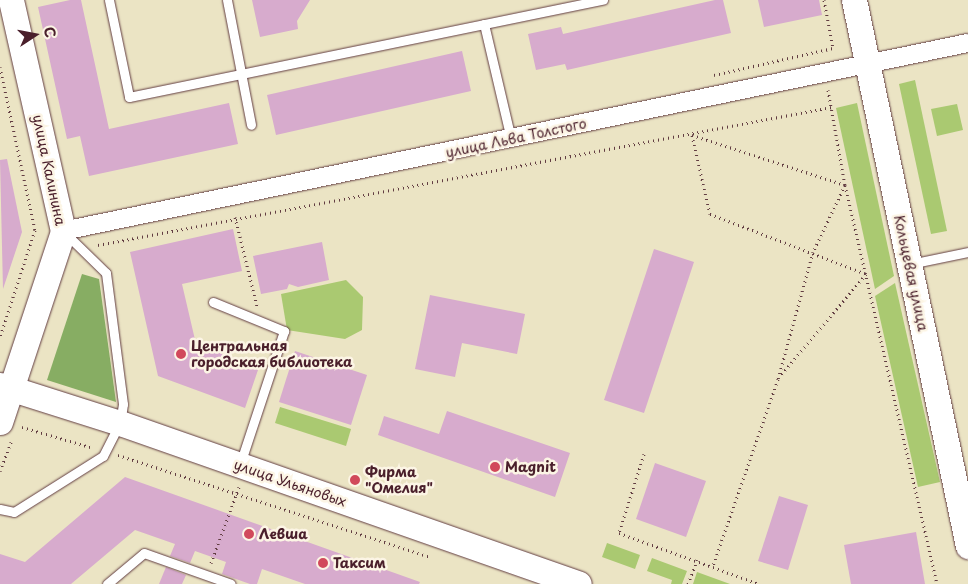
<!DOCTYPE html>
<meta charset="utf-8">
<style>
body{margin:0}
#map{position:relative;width:968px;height:584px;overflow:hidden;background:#ebe4c4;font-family:"Playpen Sans",sans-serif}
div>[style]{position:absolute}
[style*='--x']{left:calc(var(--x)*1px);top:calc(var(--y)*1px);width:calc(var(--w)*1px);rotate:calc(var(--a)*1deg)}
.green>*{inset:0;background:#aac971}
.forest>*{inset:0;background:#87ad63}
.building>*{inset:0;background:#d7abcd}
.path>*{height:3px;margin-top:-1.5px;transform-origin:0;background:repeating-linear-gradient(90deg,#623d42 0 1px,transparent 0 5px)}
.roads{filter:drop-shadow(0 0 1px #623d42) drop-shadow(0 0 1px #623d42)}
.lane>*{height:9px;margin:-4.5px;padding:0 4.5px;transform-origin:4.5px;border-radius:4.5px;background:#fff}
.street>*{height:18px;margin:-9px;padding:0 9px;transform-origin:9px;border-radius:9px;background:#fff}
.secondary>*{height:25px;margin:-12.5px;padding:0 12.5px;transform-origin:12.5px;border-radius:12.5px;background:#fff}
.dots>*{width:14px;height:14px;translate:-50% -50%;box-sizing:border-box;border:2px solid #fcf5e5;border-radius:50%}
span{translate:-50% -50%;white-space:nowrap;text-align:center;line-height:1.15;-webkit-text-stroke:5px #fcf5e5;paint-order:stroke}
.street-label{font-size:14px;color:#4a1f2b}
.poi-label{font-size:14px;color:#4a1f2b;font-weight:700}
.left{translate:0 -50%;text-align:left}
.north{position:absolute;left:10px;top:10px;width:50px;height:50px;-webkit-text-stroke:4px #fcf5e5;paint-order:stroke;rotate:79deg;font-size:14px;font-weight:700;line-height:20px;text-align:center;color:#4a1f2b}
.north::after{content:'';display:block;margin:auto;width:18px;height:22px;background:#4a1f2b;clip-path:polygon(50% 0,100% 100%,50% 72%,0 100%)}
</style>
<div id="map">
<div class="green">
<i style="clip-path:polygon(915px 80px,947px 231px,931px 234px,899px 84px)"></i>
<i style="clip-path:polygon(857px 103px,894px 276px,875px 289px,836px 108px)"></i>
<i style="clip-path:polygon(957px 104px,963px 130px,937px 136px,931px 109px)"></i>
<i style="clip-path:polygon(346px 280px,363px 297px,362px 330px,345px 339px,287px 330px,281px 294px)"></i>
<i style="clip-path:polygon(895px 283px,940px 482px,918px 487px,875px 296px)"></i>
<i style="clip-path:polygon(280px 407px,351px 429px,346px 446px,275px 423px)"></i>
<i style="clip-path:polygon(607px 543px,640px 555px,635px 569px,602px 557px)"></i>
<i style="clip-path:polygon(652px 558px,687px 571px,682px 584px,671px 584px,672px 580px,647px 571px)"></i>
<i style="clip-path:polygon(697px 572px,730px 584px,693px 584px)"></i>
</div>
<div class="forest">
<i style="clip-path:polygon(82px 274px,99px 279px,116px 402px,47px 380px)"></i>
</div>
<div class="building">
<i style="clip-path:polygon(70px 0,81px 0,109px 129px,229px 103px,238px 144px,89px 176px,80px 136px,67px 139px,38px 7px)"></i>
<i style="clip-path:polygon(252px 0,310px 0,297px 21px,298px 29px,260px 37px)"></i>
<i style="clip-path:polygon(715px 0,723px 0,731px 33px,567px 70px,565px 64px,536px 70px,528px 34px,561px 27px,563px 34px)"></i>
<i style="clip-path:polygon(758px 0,819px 0,822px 15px,764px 27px)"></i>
<i style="clip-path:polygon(462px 51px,471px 91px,276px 135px,267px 95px)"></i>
<i style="clip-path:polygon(7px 159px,22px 232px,3px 289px,0 160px)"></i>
<i style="clip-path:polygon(233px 229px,242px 271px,182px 284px,196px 344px,259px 367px,245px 408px,158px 376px,130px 252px)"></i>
<i style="clip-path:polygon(322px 242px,329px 280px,298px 287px,289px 284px,287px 289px,261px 294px,253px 256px)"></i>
<i style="clip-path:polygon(654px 249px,694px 262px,644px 413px,604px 400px)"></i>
<i style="clip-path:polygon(430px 295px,525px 314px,517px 354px,462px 343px,455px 377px,415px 369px)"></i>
<i style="clip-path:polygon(295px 351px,367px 375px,351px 425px,279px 402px)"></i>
<i style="clip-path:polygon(447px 411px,570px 453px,555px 497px,378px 435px,384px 416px,439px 434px)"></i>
<i style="clip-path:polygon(655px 463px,706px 481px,686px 537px,636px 519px)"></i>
<i style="clip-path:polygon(125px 477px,420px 582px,419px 584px,305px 584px,262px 569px,257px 584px,250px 584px,222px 574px,226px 562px,195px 551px,190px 563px,170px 556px,175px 544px,135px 530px,71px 584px,0 584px,0 554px,25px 562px)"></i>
<i style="clip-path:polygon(779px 496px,808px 505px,788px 570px,758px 561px)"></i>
<i style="clip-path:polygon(916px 532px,925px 584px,851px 584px,844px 545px)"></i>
<i style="clip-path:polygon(166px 567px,186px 575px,182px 584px,159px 584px)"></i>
</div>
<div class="path">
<i style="--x:824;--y:0;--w:49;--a:79.4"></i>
<i style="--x:0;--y:67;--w:167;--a:77.9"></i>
<i style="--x:35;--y:230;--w:113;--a:108.1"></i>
<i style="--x:714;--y:75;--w:122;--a:-12.8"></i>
<i style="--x:828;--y:90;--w:97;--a:79.9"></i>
<i style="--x:845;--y:185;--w:409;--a:77"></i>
<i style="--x:692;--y:135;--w:161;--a:18.1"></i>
<i style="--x:845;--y:185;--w:74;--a:115.5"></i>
<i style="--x:813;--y:252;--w:132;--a:105.4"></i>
<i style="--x:778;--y:379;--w:198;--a:109.2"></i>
<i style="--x:692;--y:135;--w:81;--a:77.2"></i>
<i style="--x:710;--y:214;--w:167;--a:21"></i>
<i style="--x:866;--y:274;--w:133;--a:130.1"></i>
<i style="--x:235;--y:217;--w:92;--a:76.1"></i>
<i style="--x:98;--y:245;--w:747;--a:-10.65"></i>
<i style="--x:22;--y:427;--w:71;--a:16.4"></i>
<i style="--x:644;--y:454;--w:83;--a:107.6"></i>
<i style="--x:619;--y:533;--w:149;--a:20"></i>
<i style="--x:118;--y:455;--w:328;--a:18.1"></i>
<i style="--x:0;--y:471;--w:31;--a:-69"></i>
<i style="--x:211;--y:563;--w:81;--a:-69.8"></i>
<i style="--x:688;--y:584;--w:26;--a:-69"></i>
</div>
<div class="roads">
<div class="lane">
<i style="--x:109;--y:0;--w:99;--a:78.3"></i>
<i style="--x:129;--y:97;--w:484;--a:-11.6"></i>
<i style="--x:227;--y:0;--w:127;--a:79.1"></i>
<i style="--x:484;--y:24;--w:118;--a:76.8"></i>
<i style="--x:910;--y:264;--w:59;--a:-11.7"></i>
<i style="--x:213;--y:302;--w:77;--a:22.2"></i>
<i style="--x:284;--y:331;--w:140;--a:108.3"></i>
<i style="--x:0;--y:509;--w:14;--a:12"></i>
<i style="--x:14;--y:512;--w:105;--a:-32.2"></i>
<i style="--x:103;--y:456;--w:37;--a:-63"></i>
<i style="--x:120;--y:423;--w:19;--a:-81"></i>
<i style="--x:123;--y:404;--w:132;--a:-97.4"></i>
<i style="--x:106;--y:273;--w:56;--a:-135.7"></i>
<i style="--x:107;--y:584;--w:48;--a:-40"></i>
<i style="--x:144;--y:553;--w:92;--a:19.6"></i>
</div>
<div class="street">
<i style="--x:63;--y:231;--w:924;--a:-11.74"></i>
</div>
<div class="secondary">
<i style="--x:854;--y:0;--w:558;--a:78.21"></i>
<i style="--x:0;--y:385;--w:126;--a:17.6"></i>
<i style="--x:120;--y:423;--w:486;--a:19.3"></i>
<i style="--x:0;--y:422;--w:201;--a:-71.7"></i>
<i style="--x:63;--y:231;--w:237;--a:-102.7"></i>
</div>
</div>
<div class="dots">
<i style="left:181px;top:354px;background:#d1495b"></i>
<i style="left:495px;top:467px;background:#d1495b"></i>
<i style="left:355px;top:480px;background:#d1495b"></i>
<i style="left:249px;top:534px;background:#d1495b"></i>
<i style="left:323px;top:563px;background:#d1495b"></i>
</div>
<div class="street-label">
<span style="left:516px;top:138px;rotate:-12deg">улица Льва Толстого</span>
<span style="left:49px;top:170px;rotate:78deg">улица Калинина</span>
<span style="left:911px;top:273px;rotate:78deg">Кольцевая улица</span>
<span style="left:290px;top:483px;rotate:19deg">улица Ульяновых</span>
</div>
<div class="poi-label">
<span class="left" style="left:191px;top:354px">Центральная<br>городская библиотека</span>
<span class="left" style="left:505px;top:467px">Magnit</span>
<span class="left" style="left:365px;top:480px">Фирма<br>"Омелия"</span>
<span class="left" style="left:259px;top:534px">Левша</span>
<span class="left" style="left:333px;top:563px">Таксим</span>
</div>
<div class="north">С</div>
</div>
